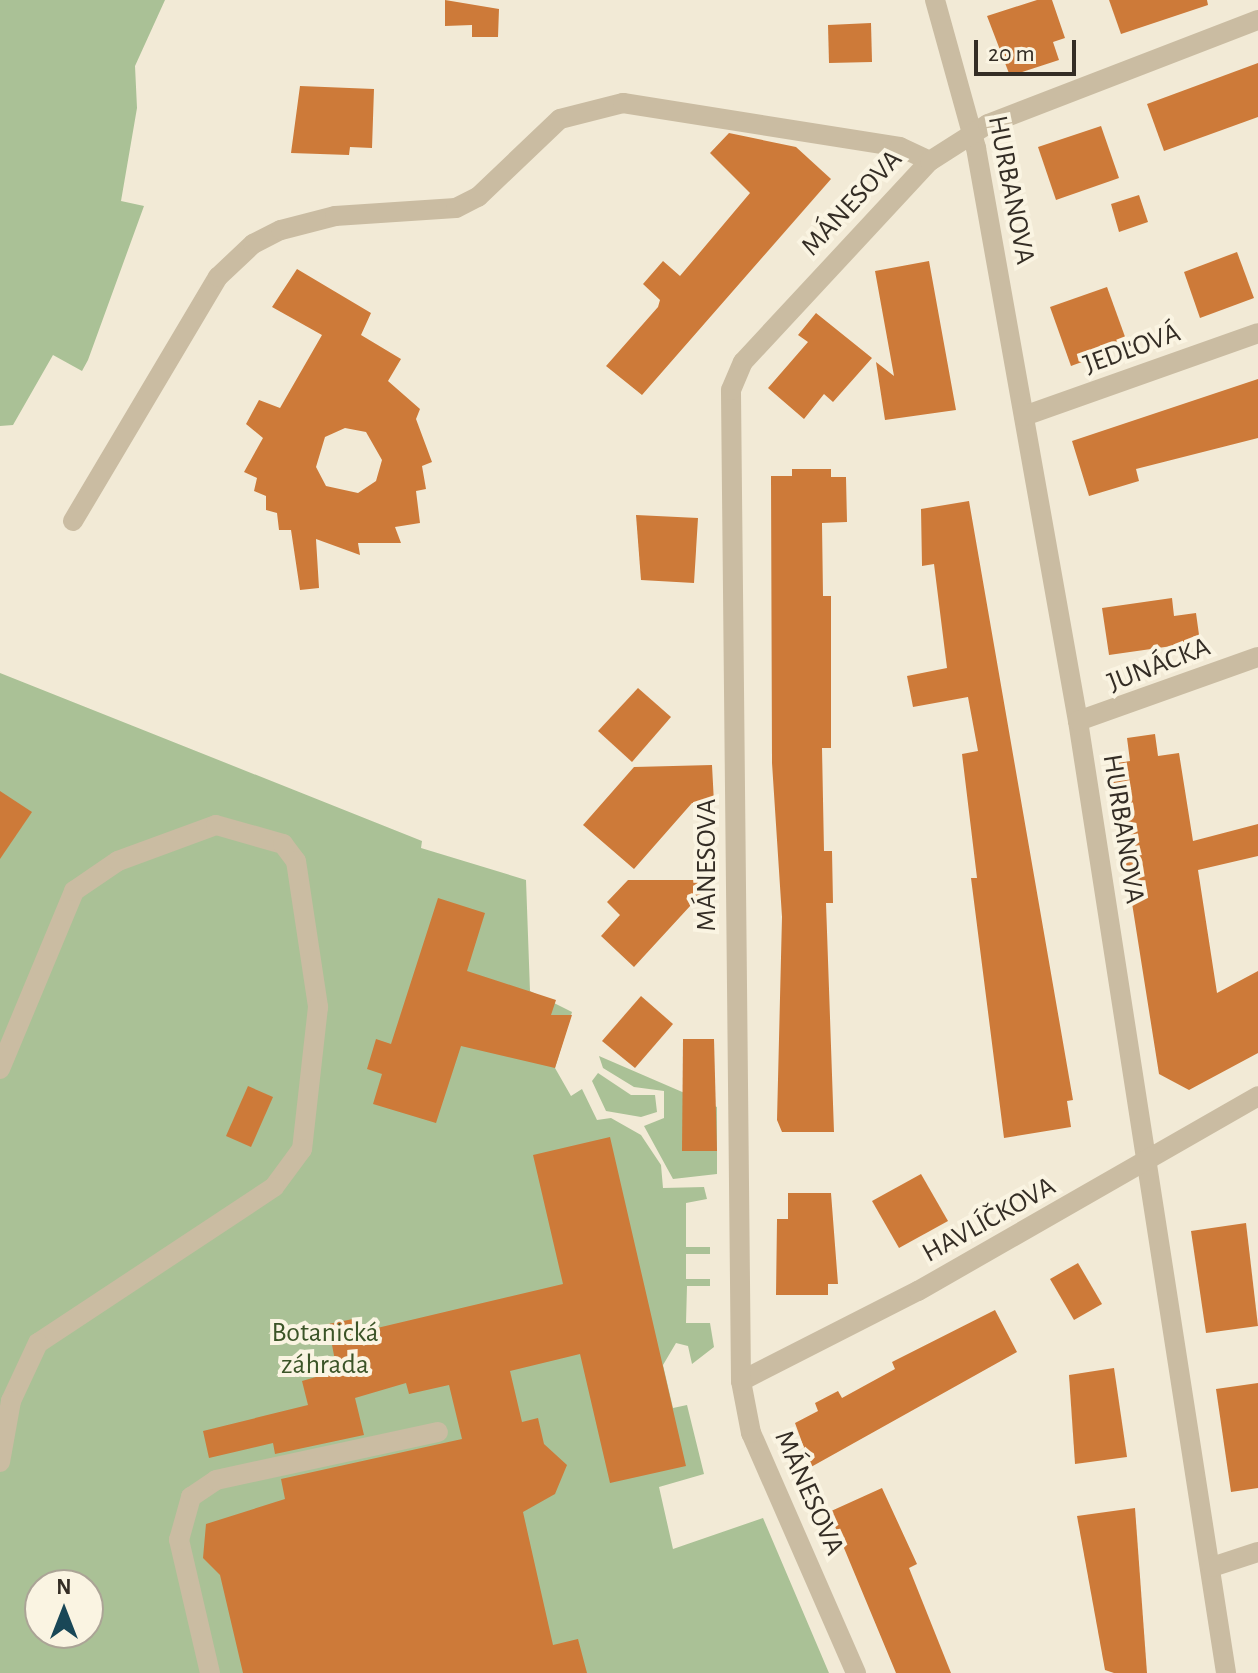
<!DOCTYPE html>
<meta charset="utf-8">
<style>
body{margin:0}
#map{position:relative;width:1258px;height:1673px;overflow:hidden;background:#f2ead6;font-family:"Alegreya Sans",sans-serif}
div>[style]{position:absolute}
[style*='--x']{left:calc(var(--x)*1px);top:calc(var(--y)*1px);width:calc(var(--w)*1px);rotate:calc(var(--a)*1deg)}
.green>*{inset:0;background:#aac196}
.building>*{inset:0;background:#cd7a39}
.minor>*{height:20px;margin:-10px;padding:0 10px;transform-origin:10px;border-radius:10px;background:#cabca2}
span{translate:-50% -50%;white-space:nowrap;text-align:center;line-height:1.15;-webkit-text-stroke:8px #faf4e2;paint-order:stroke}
.street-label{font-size:28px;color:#342d25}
.park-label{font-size:28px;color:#3b5427}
.north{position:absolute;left:24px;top:1569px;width:80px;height:80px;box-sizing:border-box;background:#faf4e2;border:2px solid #aba496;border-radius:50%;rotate:0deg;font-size:22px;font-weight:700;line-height:32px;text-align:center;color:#342d25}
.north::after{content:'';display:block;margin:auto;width:28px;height:36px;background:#194757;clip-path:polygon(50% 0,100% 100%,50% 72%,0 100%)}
.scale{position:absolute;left:974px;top:40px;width:102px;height:36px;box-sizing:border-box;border:4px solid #342d25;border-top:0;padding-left:10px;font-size:24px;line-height:28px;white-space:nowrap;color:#342d25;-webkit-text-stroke:6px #faf4e2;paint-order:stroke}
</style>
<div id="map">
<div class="green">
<i style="clip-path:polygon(0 0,165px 0,135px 66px,137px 108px,121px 201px,144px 206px,88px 360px,82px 371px,53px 355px,13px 425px,0 426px)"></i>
<i style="clip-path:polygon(evenodd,0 673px,422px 841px,421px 848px,526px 880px,530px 991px,572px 1012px,555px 1068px,571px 1096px,582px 1089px,597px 1120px,611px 1118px,641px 1135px,661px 1165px,663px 1188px,704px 1187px,707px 1199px,686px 1203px,686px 1247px,710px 1247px,710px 1254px,686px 1254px,686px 1279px,710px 1279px,710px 1286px,687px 1286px,686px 1323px,710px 1323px,714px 1347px,692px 1364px,688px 1346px,676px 1343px,663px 1365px,673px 1408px,687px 1405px,704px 1474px,659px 1487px,673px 1549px,763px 1518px,829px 1673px,0 1673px,0 673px,40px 1585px,88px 1585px,88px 1633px,40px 1633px,40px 1585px)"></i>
<i style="clip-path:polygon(599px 1056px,717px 1107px,717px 1174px,673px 1179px,644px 1126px,664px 1118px,664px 1091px,634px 1087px,603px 1068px)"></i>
<i style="clip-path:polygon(598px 1073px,631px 1095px,655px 1095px,657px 1112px,641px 1117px,606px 1111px,592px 1081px)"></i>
</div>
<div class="building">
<i style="clip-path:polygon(445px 0,499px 9px,498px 37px,472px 37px,472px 25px,445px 26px)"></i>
<i style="clip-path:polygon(1037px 0,1052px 0,1065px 38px,1053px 42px,1059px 60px,1010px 76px,987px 16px)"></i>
<i style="clip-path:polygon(1109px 0,1207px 0,1208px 5px,1121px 34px)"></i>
<i style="clip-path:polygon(871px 23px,872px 62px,829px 63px,828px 25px)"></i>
<i style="clip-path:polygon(1258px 63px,1258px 117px,1164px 151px,1147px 104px)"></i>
<i style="clip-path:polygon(300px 86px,374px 89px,372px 148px,350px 147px,349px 155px,291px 153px)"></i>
<i style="clip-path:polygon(1101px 126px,1119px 178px,1056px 200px,1038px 147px)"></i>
<i style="clip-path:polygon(729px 133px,796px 147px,831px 179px,642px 395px,606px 366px,658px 307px,660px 300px,643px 284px,663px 261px,680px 276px,750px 193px,710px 153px)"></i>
<i style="clip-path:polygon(1139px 195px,1148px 222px,1119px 232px,1111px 204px)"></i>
<i style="clip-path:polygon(1237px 252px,1254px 298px,1200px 318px,1184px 272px)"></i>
<i style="clip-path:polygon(929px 261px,956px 410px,885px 420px,876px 362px,894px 376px,875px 271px)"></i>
<i style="clip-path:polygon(evenodd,297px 269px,371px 313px,361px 335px,401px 359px,388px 381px,420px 409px,416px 419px,432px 462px,422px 466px,426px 489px,416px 491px,420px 523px,395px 527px,401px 543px,358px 543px,360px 555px,316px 539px,319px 588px,300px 590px,291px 530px,279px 530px,277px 513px,266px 510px,266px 496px,254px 491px,257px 478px,244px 472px,263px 438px,246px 424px,259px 400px,280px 408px,322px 335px,272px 307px,297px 269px,345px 428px,366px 432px,382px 460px,376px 481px,358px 493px,326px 486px,316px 467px,325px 437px,345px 428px)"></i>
<i style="clip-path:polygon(1107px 287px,1128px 345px,1071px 366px,1050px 307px)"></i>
<i style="clip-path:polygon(816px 313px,872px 358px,833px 402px,824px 394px,804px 419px,768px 388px,808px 342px,798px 335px)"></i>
<i style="clip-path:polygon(1258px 379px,1258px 438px,1136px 469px,1139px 481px,1089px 496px,1072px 441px)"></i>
<i style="clip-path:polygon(792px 469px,831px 469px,831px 477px,846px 477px,847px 522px,822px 523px,823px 596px,831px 596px,831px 748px,822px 748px,824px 851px,832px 851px,833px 903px,826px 903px,834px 1132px,782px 1132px,777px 1120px,782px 917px,772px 763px,771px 476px,792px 476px)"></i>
<i style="clip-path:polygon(969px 501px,1073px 1100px,1067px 1101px,1071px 1127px,1004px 1138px,971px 878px,977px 878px,962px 754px,978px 751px,968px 697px,913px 707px,907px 676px,947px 668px,934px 564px,922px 566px,921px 509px)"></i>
<i style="clip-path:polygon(636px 515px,698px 518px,694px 583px,641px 580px)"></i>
<i style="clip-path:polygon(1172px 598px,1174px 616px,1196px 613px,1200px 642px,1109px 655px,1102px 608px)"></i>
<i style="clip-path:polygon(638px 688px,671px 717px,632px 762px,598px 731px)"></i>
<i style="clip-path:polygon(1155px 734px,1158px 756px,1179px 753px,1193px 841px,1258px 824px,1258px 856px,1198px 870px,1217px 993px,1258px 971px,1258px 1053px,1189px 1090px,1159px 1074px,1110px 764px,1130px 761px,1127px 738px)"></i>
<i style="clip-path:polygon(712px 765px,714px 803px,692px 803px,634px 869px,583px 825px,634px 767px)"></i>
<i style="clip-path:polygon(0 791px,32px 812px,0 859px)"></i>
<i style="clip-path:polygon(628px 880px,714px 880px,634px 967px,601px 936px,620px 915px,607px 902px)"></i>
<i style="clip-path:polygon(438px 898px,485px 913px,467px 971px,556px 1000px,551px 1015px,572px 1015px,555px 1068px,461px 1046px,436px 1123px,373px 1104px,382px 1074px,367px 1069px,376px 1039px,391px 1044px)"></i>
<i style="clip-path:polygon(641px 996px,673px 1024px,635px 1068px,602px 1041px)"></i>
<i style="clip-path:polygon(683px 1039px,714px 1039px,717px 1151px,682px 1151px)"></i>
<i style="clip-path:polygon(248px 1086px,273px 1097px,251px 1147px,226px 1136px)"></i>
<i style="clip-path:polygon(610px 1137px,686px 1466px,610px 1483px,580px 1354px,510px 1371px,522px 1422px,538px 1418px,544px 1444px,567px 1465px,555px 1494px,523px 1512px,553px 1645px,578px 1639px,587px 1673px,243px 1673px,220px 1575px,203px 1558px,206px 1524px,285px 1499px,281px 1479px,462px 1439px,449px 1385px,409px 1394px,406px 1383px,355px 1398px,364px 1435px,275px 1454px,273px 1443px,209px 1458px,203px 1431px,308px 1405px,302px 1381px,337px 1371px,328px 1324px,353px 1319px,356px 1333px,563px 1284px,533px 1155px)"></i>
<i style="clip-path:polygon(921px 1174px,948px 1221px,899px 1248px,872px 1201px)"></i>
<i style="clip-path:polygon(788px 1193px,831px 1193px,838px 1284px,828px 1284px,828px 1295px,776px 1295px,777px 1219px,788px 1219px)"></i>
<i style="clip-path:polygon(1246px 1223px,1258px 1326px,1206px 1333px,1191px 1231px)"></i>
<i style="clip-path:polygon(1078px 1263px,1102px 1304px,1074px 1320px,1050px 1279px)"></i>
<i style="clip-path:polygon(995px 1310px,1017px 1352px,811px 1467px,795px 1423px,818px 1411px,815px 1403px,838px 1391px,842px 1398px,895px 1369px,892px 1362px)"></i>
<i style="clip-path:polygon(1114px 1368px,1127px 1457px,1075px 1464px,1069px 1375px)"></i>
<i style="clip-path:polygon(1258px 1383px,1258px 1488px,1231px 1492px,1216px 1389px)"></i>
<i style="clip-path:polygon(882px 1488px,917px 1564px,909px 1568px,951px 1673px,896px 1673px,829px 1512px)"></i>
<i style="clip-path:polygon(1135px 1508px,1147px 1673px,1114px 1673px,1105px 1670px,1077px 1516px)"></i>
</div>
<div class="minor">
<i style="--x:935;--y:0;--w:154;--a:74.5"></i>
<i style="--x:976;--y:148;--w:582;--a:79.91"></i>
<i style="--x:1078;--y:721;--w:963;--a:81.16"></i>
<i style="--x:1024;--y:416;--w:248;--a:-19.5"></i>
<i style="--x:73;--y:521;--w:284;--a:-59.3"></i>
<i style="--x:218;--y:277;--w:48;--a:-43.3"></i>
<i style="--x:253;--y:244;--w:31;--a:-27"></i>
<i style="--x:281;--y:230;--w:56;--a:-14.5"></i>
<i style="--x:335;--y:216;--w:121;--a:-3.8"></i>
<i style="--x:456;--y:208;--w:25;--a:-27"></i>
<i style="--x:478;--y:197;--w:113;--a:-43.6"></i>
<i style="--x:560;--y:119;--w:65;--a:-14.3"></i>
<i style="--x:623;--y:103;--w:280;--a:9"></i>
<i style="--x:900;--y:147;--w:33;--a:25"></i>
<i style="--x:1078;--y:721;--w:191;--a:-19.6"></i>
<i style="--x:0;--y:1069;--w:193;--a:-67.4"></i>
<i style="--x:74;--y:891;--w:53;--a:-34.3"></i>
<i style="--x:118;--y:861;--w:104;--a:-20.2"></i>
<i style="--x:216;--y:825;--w:70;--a:15.8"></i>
<i style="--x:283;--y:844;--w:21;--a:53"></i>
<i style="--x:296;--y:861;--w:148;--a:81.4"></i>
<i style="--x:318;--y:1007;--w:143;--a:96.4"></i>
<i style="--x:302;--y:1149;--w:47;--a:126.4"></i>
<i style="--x:274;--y:1187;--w:283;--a:146.5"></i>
<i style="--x:38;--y:1343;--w:64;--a:115"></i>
<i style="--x:11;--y:1401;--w:62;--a:100.2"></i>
<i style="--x:741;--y:1381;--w:199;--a:-27"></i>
<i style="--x:918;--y:1291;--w:392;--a:-29.8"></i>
<i style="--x:1212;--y:1567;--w:48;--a:-18.1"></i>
<i style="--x:210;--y:1673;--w:137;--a:-103.1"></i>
<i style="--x:179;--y:1540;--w:45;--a:-74.4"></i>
<i style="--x:191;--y:1497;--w:30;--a:-34"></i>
<i style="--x:216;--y:1480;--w:227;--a:-12.2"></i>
<i style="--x:856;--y:1673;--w:262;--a:-113.6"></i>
<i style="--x:751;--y:1433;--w:53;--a:-100.9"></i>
<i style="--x:741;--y:1381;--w:991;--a:-90.58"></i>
<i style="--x:731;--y:390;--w:30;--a:-67"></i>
<i style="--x:743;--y:362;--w:275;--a:-47.1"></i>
<i style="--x:930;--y:161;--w:69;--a:-32.5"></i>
<i style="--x:988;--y:124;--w:289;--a:-21.1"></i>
</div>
<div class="street-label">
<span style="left:1011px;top:190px;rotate:79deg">HURBANOVA</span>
<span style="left:852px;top:203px;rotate:-47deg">MÁNESOVA</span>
<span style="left:1132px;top:349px;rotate:-20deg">JEDĽOVÁ</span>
<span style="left:1159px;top:665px;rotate:-21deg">JUNÁCKA</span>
<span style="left:1123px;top:829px;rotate:81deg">HURBANOVA</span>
<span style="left:707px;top:865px;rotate:-90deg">MÁNESOVA</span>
<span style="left:989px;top:1220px;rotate:-29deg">HAVLÍČKOVA</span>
<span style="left:809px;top:1493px;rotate:66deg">MÁNESOVA</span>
</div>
<div class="park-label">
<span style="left:325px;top:1349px">Botanická<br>záhrada</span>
</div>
<div class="north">N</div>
<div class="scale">20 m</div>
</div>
